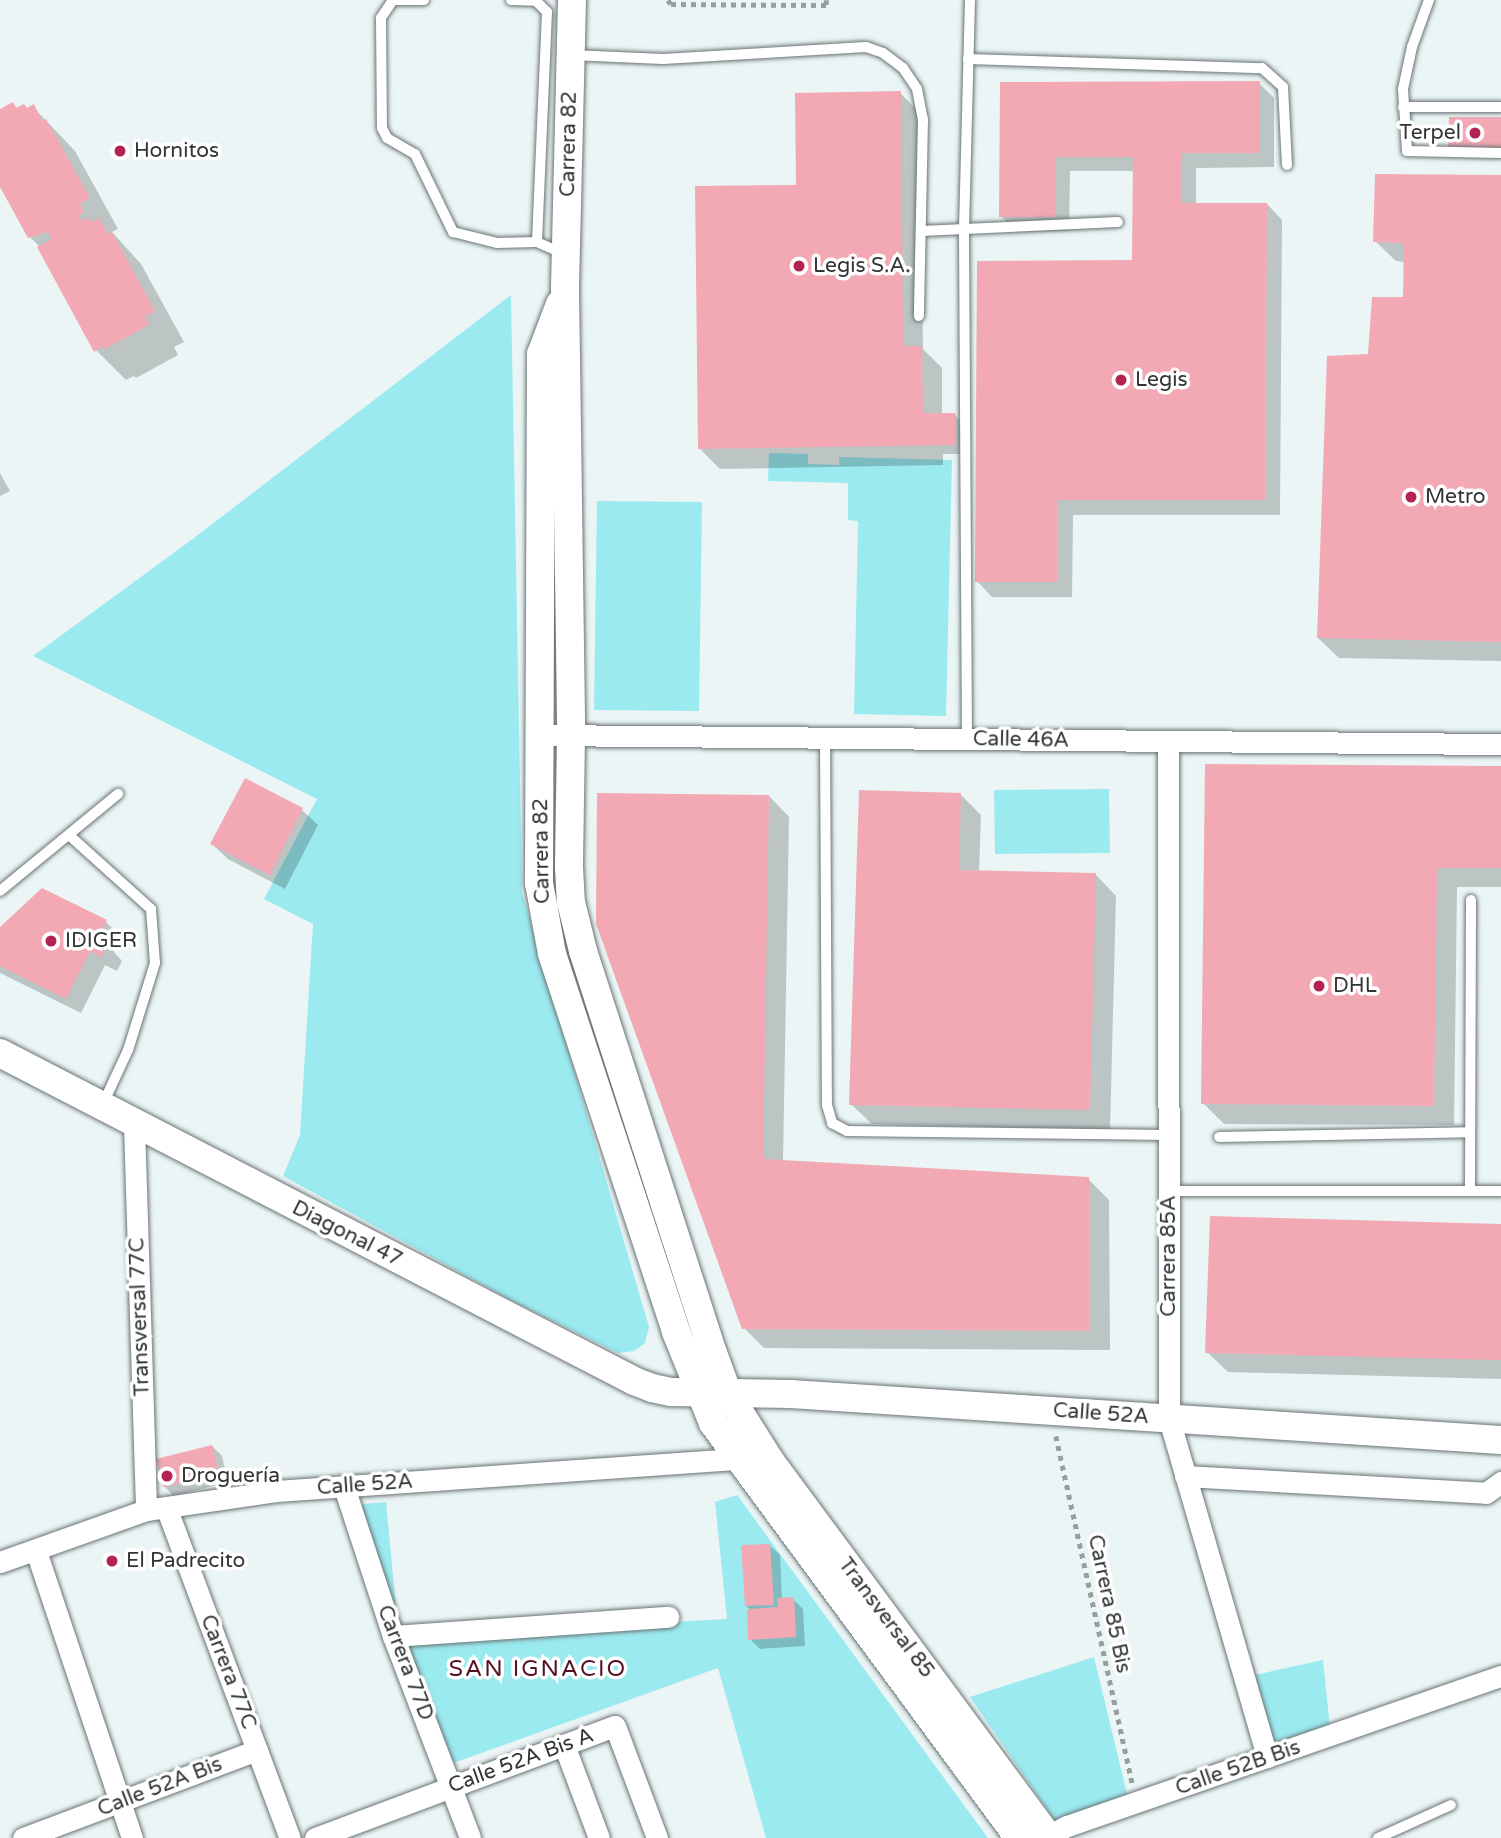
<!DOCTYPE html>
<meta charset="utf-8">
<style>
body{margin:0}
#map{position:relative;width:1501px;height:1838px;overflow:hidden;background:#ebf5f6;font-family:"Varela Round",sans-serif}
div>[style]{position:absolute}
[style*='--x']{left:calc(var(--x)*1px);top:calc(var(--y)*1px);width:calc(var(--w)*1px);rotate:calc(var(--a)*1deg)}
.green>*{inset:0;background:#9beaf0}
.shadow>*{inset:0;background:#0003}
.building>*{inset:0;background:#f2a9b4}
.path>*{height:4.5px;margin-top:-2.25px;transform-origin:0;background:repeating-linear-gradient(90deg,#979e9e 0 5px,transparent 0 10px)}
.roads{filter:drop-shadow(0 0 2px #6a7374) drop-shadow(0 0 2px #6a7374)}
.lane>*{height:10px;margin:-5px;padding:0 5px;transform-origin:5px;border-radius:5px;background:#fff}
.street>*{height:21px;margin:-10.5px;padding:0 10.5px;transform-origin:10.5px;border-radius:10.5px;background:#fff}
.secondary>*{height:28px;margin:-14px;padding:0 14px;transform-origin:14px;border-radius:14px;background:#fff}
.dots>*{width:19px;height:19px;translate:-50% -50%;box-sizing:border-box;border:4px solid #fff;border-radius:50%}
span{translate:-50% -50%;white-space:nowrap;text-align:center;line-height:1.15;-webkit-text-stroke:7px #fff;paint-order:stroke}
.poi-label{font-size:21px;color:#313535}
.right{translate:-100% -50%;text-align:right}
.left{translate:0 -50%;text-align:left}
.street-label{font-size:21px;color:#313535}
.neighbourhood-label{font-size:23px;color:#530f23;letter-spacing:2px}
</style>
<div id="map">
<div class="green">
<i style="clip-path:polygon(511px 295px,522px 892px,649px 1327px,645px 1343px,634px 1351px,618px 1353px,509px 1299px,283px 1176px,300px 1135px,313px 924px,264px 899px,317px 799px,33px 656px,194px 538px)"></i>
<i style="clip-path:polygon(769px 453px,808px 454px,808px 464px,839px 465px,839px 457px,952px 460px,946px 716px,854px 714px,858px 521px,848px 520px,848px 483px,768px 481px)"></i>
<i style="clip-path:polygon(597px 501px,702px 502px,699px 711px,594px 710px)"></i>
<i style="clip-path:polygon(1109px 789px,1110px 853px,995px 854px,994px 790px)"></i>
<i style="clip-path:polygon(737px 1495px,988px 1838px,766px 1838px,718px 1668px,448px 1765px,399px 1637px,354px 1505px,386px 1502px,399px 1637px,727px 1619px,715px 1502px)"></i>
<i style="clip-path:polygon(1094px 1657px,1128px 1798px,1057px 1824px,970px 1697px)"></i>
<i style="clip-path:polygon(1323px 1660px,1330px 1728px,1257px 1752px,1236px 1679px)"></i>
</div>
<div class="shadow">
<i style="clip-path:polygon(1002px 83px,1259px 83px,1274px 98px,1274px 167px,1196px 168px,1196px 204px,1267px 204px,1282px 220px,1280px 515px,1073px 515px,1072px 597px,992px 597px,977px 581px,1134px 262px,1134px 171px,1070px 171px,1069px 231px,1016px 232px,1001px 216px)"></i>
<i style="clip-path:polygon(900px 93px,920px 113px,923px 349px,942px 368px,942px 415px,955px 415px,964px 425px,965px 454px,943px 454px,943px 465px,720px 469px,699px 448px,798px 187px)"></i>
<i style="clip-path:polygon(13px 104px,18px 109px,28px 110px,33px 107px,75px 151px,118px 229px,112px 232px,141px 264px,184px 342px,174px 347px,178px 355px,136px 378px,134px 376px,126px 380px,96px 350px,40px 247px,30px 237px,0 183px,0 111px)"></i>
<i style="clip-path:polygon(1501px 177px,1501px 661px,1339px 658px,1318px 638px,1369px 356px,1404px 299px,1405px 262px,1396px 261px,1375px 241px)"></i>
<i style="clip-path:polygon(0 473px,10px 491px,0 496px)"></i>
<i style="clip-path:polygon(1501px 767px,1501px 887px,1457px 887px,1454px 1125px,1224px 1124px,1203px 1103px)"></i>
<i style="clip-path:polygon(246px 780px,302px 810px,318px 825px,285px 889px,228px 859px,212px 844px)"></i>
<i style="clip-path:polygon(960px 794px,981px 815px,979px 872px,1096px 875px,1116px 896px,1110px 1130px,872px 1124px,851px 1104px)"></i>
<i style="clip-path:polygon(769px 796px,789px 817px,783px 1162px,1088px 1179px,1109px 1200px,1110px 1350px,764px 1348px,744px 1328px)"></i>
<i style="clip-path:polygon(106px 922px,121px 937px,114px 952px,122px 961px,117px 971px,105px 965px,81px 1013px,0 973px,0 930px)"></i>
<i style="clip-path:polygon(1501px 1225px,1501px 1379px,1228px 1372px,1207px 1352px)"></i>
<i style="clip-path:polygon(212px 1446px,222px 1456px,228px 1482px,174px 1496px,164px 1486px)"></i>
<i style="clip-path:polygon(770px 1546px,780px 1555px,782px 1599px,793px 1599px,803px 1609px,805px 1646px,760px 1649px,750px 1639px,752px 1611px,746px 1606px)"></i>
</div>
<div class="building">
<i style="clip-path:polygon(1260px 81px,1259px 153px,1181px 153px,1181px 203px,1267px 203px,1265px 500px,1058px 500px,1058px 582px,975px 582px,977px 261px,1132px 260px,1133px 157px,1055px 157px,1055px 217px,999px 217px,1000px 82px)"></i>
<i style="clip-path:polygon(901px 91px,903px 346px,922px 346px,923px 413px,955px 413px,956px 445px,698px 449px,695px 186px,796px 185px,795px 93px)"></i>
<i style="clip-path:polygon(13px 102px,16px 108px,24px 104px,27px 108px,34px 104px,42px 121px,46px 119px,90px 198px,80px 204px,84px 212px,78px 215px,82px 221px,89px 217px,92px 222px,99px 218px,108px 234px,112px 232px,155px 311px,145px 317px,149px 325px,105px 349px,103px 346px,94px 352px,37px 247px,52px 239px,48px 232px,28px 238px,0 187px,0 109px)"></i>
<i style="clip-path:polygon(1449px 117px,1501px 117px,1501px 149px,1448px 149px)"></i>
<i style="clip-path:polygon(1375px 174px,1501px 175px,1501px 642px,1317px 638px,1327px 356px,1368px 354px,1372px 297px,1403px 297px,1404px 243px,1373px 242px)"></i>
<i style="clip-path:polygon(1205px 764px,1501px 766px,1501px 868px,1437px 868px,1434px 1106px,1201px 1104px)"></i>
<i style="clip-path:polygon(245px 778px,303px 808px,270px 875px,210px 844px)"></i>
<i style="clip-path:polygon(859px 790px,961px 793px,959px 870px,1096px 873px,1090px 1110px,849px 1105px)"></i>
<i style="clip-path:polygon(597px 793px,769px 795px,763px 1159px,1089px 1177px,1090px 1331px,742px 1329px,596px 924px)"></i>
<i style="clip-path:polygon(42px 888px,107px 920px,98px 939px,108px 944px,101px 957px,90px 951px,66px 999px,0 966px,0 927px)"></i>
<i style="clip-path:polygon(1210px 1216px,1501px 1224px,1501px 1360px,1205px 1353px)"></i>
<i style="clip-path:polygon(212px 1445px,219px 1473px,163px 1487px,156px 1459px)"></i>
<i style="clip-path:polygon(770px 1544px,774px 1605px,745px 1606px,741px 1545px)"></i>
<i style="clip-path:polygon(794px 1597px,796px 1637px,748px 1640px,747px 1609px,778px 1607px,777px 1598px)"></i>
</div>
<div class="path">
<i style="--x:668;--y:0;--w:5;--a:53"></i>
<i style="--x:671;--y:4;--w:155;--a:0.4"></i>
<i style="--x:826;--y:5;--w:5;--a:-90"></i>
<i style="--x:1056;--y:1436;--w:355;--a:77.6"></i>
</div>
<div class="roads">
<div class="lane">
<i style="--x:424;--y:0;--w:31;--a:180"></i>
<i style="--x:393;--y:0;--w:22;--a:124"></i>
<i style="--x:381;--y:18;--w:110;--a:89.5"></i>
<i style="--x:382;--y:128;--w:11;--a:63"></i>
<i style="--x:387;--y:138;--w:32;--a:30"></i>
<i style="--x:415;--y:154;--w:87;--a:64"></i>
<i style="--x:453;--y:232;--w:45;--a:14"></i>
<i style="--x:497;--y:243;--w:40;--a:-1.4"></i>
<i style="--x:511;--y:0;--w:25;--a:2"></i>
<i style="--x:536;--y:1;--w:16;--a:45"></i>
<i style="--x:547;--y:12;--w:230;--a:92.5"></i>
<i style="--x:537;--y:242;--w:30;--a:24"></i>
<i style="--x:1429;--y:0;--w:50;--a:109.9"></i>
<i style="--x:1412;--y:47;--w:43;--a:102.1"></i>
<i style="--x:1403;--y:89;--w:62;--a:86.3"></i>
<i style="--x:1407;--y:151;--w:94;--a:1.2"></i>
<i style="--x:571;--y:55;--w:92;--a:2.5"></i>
<i style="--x:663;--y:59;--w:203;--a:-3.4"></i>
<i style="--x:866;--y:47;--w:18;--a:19"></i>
<i style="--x:883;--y:53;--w:25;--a:37"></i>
<i style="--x:903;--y:68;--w:25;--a:56"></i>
<i style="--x:917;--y:89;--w:31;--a:79"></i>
<i style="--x:923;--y:119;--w:197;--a:91.2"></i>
<i style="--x:968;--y:59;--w:294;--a:1.8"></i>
<i style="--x:1262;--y:68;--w:28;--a:42"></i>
<i style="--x:1283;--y:87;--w:78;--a:87.1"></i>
<i style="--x:1403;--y:107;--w:98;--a:0"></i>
<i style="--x:921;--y:231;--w:197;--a:-2.6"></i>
<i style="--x:825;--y:738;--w:367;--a:89.7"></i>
<i style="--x:827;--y:1105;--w:19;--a:74"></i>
<i style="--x:832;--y:1123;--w:17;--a:28"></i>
<i style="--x:847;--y:1131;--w:322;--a:0.7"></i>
<i style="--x:967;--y:740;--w:511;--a:-90.34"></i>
<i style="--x:964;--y:229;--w:229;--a:-88.5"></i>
<i style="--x:70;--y:836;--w:109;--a:42"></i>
<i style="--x:151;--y:909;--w:54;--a:85.8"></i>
<i style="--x:155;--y:963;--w:91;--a:107.2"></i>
<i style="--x:128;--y:1050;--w:62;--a:114.9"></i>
<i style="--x:0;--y:891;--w:153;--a:-39.4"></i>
<i style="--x:1219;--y:1137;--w:250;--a:-1.1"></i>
<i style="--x:1169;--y:1191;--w:332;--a:0"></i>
<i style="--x:1470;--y:1191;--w:291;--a:-89.8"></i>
<i style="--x:1378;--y:1838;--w:80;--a:-24.3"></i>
</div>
<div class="street">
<i style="--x:541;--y:735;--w:960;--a:0.54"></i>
<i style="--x:1168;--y:742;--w:677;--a:89.92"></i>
<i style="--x:1169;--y:1419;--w:352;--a:73.8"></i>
<i style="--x:134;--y:1125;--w:385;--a:88.2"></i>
<i style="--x:1185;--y:1476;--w:301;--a:3.2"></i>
<i style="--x:1486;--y:1493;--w:19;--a:-36"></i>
<i style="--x:344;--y:1487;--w:157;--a:71.8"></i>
<i style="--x:393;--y:1636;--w:216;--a:69.1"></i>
<i style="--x:166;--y:1507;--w:353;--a:69.5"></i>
<i style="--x:36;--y:1551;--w:303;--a:71.5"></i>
<i style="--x:0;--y:1562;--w:155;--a:-19.6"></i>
<i style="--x:146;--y:1510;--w:131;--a:-8.3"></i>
<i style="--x:276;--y:1491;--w:464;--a:-4"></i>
<i style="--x:393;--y:1636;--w:276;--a:-4"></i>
<i style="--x:564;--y:1745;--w:99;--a:69.4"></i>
<i style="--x:1048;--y:1836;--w:21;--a:-28"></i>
<i style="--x:1067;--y:1826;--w:459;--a:-19.1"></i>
<i style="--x:23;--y:1838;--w:250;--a:-20.6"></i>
<i style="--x:315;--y:1838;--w:320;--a:-20.5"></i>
<i style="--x:615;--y:1726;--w:120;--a:69.4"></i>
</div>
<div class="secondary">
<i style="--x:572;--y:0;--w:288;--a:91.4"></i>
<i style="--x:565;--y:288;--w:448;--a:89.2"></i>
<i style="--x:571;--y:736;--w:131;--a:90.9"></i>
<i style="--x:569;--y:867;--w:35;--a:87"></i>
<i style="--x:571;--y:902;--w:50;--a:76.2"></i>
<i style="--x:583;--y:951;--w:411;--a:72.1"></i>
<i style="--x:709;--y:1342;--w:55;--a:69.9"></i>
<i style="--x:728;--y:1394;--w:80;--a:57.7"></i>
<i style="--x:771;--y:1462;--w:468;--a:53.5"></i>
<i style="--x:560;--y:304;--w:53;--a:110.8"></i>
<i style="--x:541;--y:354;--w:529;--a:90.22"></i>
<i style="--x:539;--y:883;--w:72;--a:79.6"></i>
<i style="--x:552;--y:954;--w:398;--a:71.8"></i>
<i style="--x:676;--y:1332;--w:98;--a:67.9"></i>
<i style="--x:713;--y:1423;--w:516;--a:53.6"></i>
<i style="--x:0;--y:1053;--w:714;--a:27.35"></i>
<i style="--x:634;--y:1381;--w:19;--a:21"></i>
<i style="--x:652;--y:1388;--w:19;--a:12"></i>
<i style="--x:671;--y:1392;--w:120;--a:1"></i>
<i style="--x:791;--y:1394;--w:711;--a:3.71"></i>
</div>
</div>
<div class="dots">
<i style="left:1475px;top:133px;background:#b32250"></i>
<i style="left:120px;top:151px;background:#b32250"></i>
<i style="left:799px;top:266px;background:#b32250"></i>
<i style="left:1121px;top:380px;background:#b32250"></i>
<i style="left:1411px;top:497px;background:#b32250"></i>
<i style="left:51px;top:941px;background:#b32250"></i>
<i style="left:1319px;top:986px;background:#b32250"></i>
<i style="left:167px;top:1476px;background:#b32250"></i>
<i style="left:112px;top:1561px;background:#b32250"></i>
</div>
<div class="poi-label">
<span class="right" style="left:1461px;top:133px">Terpel</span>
<span class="left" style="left:134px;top:151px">Hornitos</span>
<span class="left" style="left:813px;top:266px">Legis S.A.</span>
<span class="left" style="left:1135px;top:380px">Legis</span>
<span class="left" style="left:1425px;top:497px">Metro</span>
<span class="left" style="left:65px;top:941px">IDIGER</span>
<span class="left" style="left:1333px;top:986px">DHL</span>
<span class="left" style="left:181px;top:1476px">Droguería</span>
<span class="left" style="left:126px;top:1561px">El Padrecito</span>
</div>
<div class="street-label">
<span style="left:569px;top:144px;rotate:-89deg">Carrera 82</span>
<span style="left:1021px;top:740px;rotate:1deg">Calle 46A</span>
<span style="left:542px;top:851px;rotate:-91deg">Carrera 82</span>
<span style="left:347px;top:1234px;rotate:27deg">Diagonal 47</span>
<span style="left:1169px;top:1256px;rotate:-90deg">Carrera 85A</span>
<span style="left:140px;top:1317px;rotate:-92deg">Transversal 77C</span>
<span style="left:1101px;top:1414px;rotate:4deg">Calle 52A</span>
<span style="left:365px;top:1485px;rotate:-4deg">Calle 52A</span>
<span style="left:1109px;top:1604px;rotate:78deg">Carrera 85 Bis</span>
<span style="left:886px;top:1618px;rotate:53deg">Transversal 85</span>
<span style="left:405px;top:1663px;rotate:69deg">Carrera 77D</span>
<span style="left:228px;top:1672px;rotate:69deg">Carrera 77C</span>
<span style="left:521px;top:1761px;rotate:-20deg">Calle 52A Bis A</span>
<span style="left:1238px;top:1768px;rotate:-19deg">Calle 52B Bis</span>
<span style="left:160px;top:1787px;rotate:-21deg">Calle 52A Bis</span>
</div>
<div class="neighbourhood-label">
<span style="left:538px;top:1669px">SAN IGNACIO</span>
</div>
</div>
